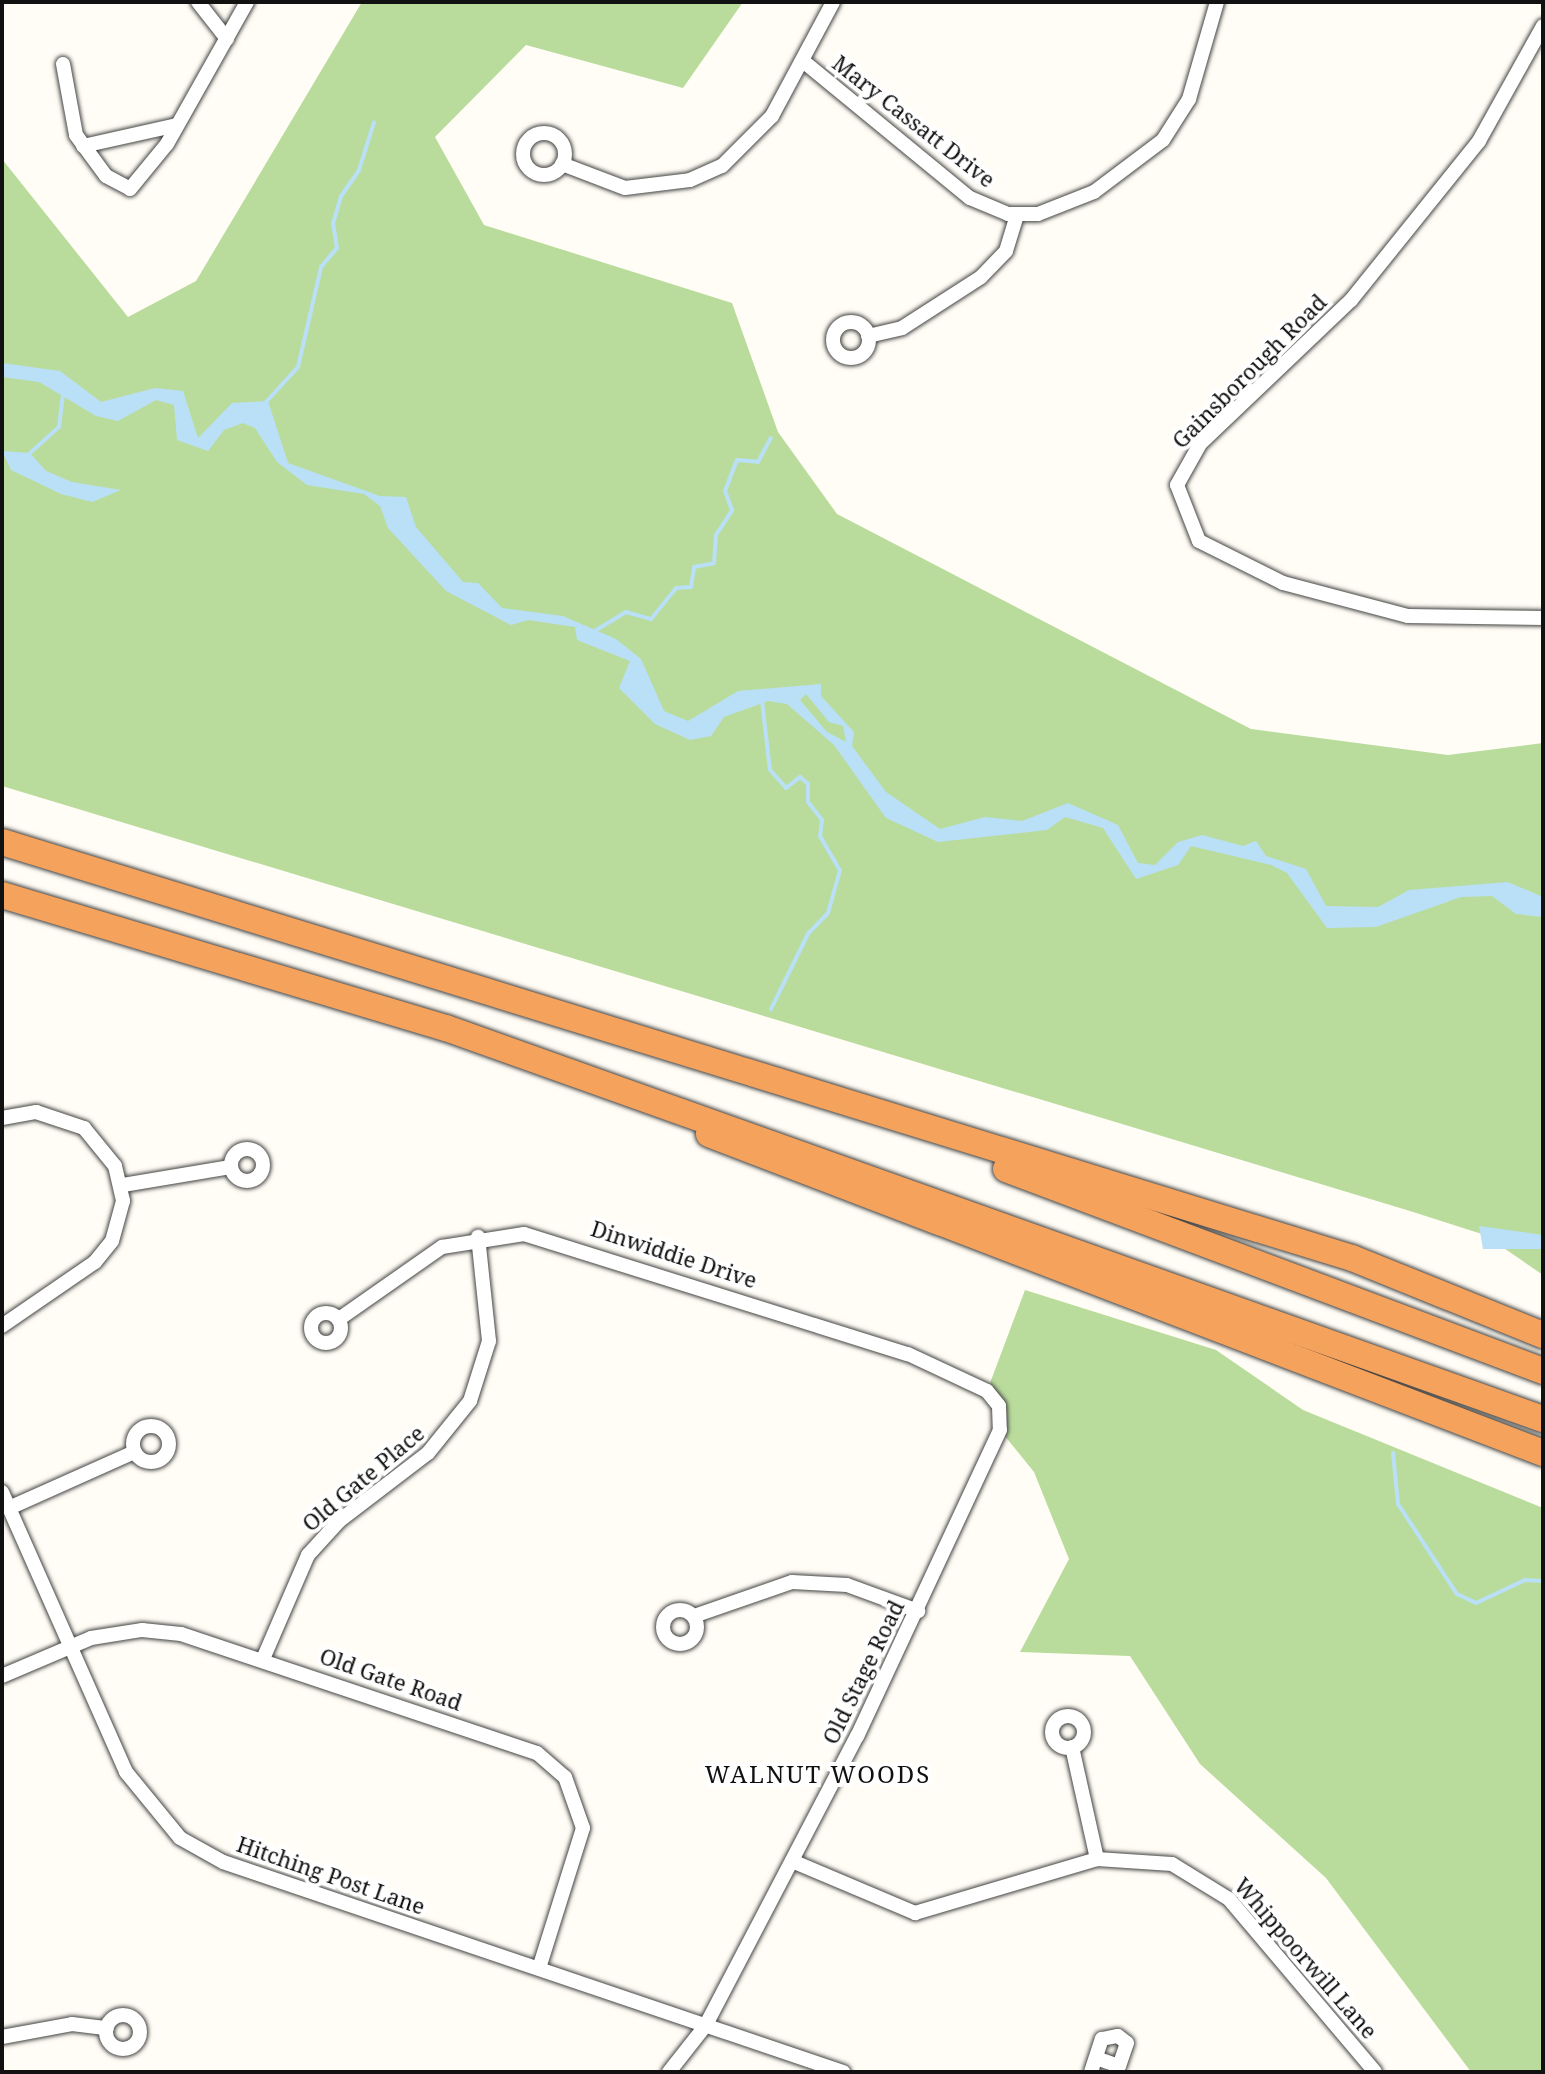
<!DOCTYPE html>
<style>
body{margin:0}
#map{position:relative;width:1545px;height:2074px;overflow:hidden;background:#fffdf5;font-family:"Noto Serif",serif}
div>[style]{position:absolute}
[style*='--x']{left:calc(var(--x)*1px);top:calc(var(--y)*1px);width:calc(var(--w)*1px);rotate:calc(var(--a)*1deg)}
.forest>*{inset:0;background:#b9dc9c}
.water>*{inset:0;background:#b9e0f7}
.stream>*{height:4px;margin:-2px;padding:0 2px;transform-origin:2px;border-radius:2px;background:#b9e0f7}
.roads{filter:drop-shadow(0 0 2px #444) drop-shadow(0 0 2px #444)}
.minor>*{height:14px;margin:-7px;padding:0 7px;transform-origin:7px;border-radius:7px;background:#fff}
.minor>.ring{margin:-7px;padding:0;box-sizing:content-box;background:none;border:14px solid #fff;border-radius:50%}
.motorway>*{height:26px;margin:-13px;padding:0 13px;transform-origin:13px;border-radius:13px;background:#f5a25d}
span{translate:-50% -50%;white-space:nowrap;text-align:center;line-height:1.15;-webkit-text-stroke:8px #fff;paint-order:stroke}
.street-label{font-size:22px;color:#111}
.neighbourhood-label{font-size:24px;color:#111;letter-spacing:2px}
.frame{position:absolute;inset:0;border:4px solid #111;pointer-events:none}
</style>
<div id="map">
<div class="forest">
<i style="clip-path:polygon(362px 2px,743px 2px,683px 88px,526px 45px,435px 137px,484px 225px,732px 303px,778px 432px,837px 514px,1251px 729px,1448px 755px,1543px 743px,1543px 1275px,1485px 1235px,1410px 1211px,2px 786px,2px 159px,128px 317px,196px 281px)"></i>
<i style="clip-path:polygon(1025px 1290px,1216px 1350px,1303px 1410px,1543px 1508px,1543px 2072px,1471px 2072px,1326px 1878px,1200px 1764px,1130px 1656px,1020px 1652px,1069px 1559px,1034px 1472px,1000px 1430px,987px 1391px)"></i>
</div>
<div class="water">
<i style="clip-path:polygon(evenodd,2px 363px,60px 371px,101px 402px,155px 388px,183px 391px,198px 438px,232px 403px,268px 401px,288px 463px,380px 496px,406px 497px,416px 527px,463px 582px,478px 583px,502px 608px,563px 616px,616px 639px,641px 659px,664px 711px,688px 721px,738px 691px,821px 684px,821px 696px,854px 732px,852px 746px,886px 792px,940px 829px,985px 817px,1022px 821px,1068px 803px,1118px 825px,1138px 863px,1155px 865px,1178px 842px,1202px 835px,1243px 846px,1256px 841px,1266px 856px,1306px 869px,1326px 906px,1378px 907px,1409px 890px,1508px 882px,1543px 897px,1543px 917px,1516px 914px,1492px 896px,1461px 897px,1376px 927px,1327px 928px,1287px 873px,1271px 865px,1191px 846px,1178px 865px,1136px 879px,1103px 828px,1065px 817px,1047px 830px,938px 842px,886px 818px,834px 745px,787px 704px,768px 701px,724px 717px,711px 736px,690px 740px,655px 724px,619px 688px,630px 661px,577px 640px,575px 627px,528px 620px,511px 625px,446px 591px,388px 528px,380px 506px,364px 494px,307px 485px,277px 462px,255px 428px,243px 423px,224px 430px,208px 451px,177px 440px,174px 405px,156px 400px,118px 421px,96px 416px,39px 382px,2px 377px,2px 363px,806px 694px,829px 722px,843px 726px,846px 742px,827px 732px,800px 700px,806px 694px)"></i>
<i style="clip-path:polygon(2px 451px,30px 453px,46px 471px,72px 482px,121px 490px,92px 502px,61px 494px,11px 470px)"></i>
<i style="clip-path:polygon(1479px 1226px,1543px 1235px,1543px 1249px,1483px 1249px)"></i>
</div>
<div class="stream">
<i style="--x:266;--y:402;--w:47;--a:-47.6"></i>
<i style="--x:298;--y:367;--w:103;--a:-77"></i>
<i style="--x:321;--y:267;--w:25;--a:-50"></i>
<i style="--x:337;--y:248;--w:24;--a:-99"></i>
<i style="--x:333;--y:224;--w:29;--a:-74"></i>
<i style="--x:341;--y:196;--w:32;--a:-55"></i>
<i style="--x:359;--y:170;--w:50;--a:-72.6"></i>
<i style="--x:30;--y:453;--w:39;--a:-42"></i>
<i style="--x:59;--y:427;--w:38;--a:-83"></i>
<i style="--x:588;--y:635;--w:44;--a:-31.2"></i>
<i style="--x:626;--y:612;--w:26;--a:16"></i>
<i style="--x:651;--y:619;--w:40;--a:-51"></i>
<i style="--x:676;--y:588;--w:15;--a:-4"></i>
<i style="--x:691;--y:587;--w:20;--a:-81"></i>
<i style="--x:694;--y:567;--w:20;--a:-11"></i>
<i style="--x:714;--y:563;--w:28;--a:-86"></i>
<i style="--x:716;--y:535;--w:30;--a:-57"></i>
<i style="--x:732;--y:510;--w:20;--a:-110"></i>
<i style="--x:725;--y:491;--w:33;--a:-69"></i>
<i style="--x:737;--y:460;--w:21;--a:5"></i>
<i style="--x:758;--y:462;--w:27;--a:-62"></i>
<i style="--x:762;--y:701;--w:69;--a:83.4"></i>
<i style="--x:770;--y:770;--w:24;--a:48"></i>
<i style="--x:786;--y:788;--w:18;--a:-38"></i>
<i style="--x:800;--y:777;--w:11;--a:41"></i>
<i style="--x:808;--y:784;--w:18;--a:90"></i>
<i style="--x:808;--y:802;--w:23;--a:52"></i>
<i style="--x:822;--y:820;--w:16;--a:97"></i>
<i style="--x:820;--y:836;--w:39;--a:60"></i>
<i style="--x:840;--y:870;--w:45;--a:105.6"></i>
<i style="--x:828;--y:913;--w:29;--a:134"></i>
<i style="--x:808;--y:934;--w:84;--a:116.3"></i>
<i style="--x:1393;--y:1453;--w:51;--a:84.4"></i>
<i style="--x:1398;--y:1504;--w:108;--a:56.8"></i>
<i style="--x:1457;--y:1594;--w:21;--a:25"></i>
<i style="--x:1476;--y:1603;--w:54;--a:-25.1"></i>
<i style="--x:1525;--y:1580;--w:18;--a:3"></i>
</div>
<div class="roads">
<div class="minor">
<i style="--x:198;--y:2;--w:47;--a:51.9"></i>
<i style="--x:1543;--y:26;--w:132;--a:119.1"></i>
<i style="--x:1479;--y:141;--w:204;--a:128.8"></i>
<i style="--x:1351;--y:300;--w:209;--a:136.4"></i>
<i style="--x:1200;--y:444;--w:47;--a:119.3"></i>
<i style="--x:1177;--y:485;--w:60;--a:68.6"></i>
<i style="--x:1199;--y:541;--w:94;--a:26.6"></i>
<i style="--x:1283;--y:583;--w:129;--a:14.8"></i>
<i style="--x:1408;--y:616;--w:135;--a:0.8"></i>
<i style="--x:803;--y:61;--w:216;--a:39.4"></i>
<i style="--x:970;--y:198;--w:41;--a:22.8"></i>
<i style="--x:1008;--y:214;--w:30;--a:0"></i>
<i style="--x:1038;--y:214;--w:60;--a:-21.4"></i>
<i style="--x:1094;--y:192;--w:86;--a:-37"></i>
<i style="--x:1163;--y:140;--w:49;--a:-57.6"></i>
<i style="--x:1189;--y:99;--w:101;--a:-73.9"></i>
<i style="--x:63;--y:64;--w:72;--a:79.6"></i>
<i style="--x:76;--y:135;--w:51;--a:53.8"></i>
<i style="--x:106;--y:176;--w:27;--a:28"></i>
<i style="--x:130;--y:189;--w:58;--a:-50.6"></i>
<i style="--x:167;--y:144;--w:163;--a:-60.6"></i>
<i class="ring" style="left:523px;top:133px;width:28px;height:28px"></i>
<i style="--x:83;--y:146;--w:96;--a:-12.6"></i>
<i style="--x:562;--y:164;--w:67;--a:20.9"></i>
<i style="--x:625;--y:188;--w:65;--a:-7"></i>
<i style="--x:690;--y:180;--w:35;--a:-24"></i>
<i style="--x:722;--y:166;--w:71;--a:-45"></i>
<i style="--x:772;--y:116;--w:129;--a:-61.8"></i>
<i class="ring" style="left:833px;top:322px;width:22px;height:22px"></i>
<i style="--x:868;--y:336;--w:35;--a:-13"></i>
<i style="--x:902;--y:328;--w:94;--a:-32.8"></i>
<i style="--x:981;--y:277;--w:36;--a:-46"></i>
<i style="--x:1006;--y:251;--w:37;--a:-73"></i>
<i style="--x:2;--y:1118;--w:35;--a:-10"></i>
<i style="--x:36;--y:1112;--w:51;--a:18.4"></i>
<i style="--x:84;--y:1128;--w:49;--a:50.8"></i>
<i style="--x:115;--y:1166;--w:36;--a:77"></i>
<i style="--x:123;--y:1201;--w:41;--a:105.4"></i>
<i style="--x:112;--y:1241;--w:27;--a:129"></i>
<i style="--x:95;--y:1262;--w:113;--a:145.5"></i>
<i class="ring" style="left:231px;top:1149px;width:18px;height:18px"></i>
<i style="--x:123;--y:1185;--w:109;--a:-9.5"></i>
<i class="ring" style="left:311px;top:1313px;width:16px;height:16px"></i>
<i style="--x:339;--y:1319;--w:126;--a:-35"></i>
<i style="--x:442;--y:1247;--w:83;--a:-9"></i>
<i style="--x:524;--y:1234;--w:402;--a:17.4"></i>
<i style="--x:908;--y:1354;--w:87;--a:25.1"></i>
<i style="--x:987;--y:1391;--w:19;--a:51"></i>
<i style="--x:999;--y:1406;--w:24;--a:88"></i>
<i style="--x:1000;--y:1430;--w:338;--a:115"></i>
<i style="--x:857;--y:1736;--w:326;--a:117.6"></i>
<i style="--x:706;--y:2025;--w:60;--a:128.2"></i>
<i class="ring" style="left:133px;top:1426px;width:22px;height:22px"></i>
<i style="--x:2;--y:1492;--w:306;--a:66.1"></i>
<i style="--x:126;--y:1772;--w:85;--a:50.7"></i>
<i style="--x:180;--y:1838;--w:49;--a:29.2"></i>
<i style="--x:223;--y:1862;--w:655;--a:18.71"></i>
<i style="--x:9;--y:1508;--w:137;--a:-24.1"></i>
<i class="ring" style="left:663px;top:1610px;width:20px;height:20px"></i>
<i style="--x:694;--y:1616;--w:104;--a:-19.1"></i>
<i style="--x:792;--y:1582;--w:55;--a:3.1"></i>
<i style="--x:847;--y:1585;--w:76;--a:20.1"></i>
<i style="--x:263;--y:1659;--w:113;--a:-66.6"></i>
<i style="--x:308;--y:1555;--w:46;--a:-47.6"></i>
<i style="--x:339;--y:1521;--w:112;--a:-37.4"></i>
<i style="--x:428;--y:1453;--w:67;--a:-51.1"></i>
<i style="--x:470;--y:1401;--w:63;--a:-72.4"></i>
<i style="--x:489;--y:1341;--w:105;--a:-96"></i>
<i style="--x:2;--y:1676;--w:97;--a:-23.1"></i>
<i style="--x:91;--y:1638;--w:52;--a:-8.9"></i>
<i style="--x:142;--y:1630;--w:39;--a:6"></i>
<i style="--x:181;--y:1634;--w:375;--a:18.5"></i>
<i style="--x:537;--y:1753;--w:37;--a:41"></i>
<i style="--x:565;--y:1777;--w:54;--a:70.6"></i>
<i style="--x:583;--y:1828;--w:147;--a:107.4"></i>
<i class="ring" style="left:1052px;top:1716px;width:18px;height:18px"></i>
<i style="--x:1072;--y:1747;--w:115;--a:77.4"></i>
<i style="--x:792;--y:1861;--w:134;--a:22.9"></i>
<i style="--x:915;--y:1913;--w:190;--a:-16.5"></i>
<i style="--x:1097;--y:1859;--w:75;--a:3.8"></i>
<i style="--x:1172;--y:1864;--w:67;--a:31.6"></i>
<i style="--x:1229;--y:1899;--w:226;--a:49.8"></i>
<i class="ring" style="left:106px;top:2015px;width:20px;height:20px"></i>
<i style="--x:2;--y:2037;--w:71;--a:-10.5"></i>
<i style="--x:72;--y:2024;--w:35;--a:7"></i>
<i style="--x:1091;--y:2072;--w:35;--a:-72"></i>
<i style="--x:1102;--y:2039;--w:16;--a:-11"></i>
<i style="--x:1118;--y:2036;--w:11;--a:38"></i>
<i style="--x:1127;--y:2043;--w:24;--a:109"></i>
<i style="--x:1119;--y:2066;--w:21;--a:-161"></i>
</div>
<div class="motorway">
<i style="--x:2;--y:842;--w:1413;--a:17.13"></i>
<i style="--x:1352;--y:1258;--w:206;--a:22"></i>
<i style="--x:2;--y:895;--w:463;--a:16.7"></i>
<i style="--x:446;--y:1028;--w:1165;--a:19.62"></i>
<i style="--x:709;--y:1134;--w:893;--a:20.93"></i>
<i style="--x:1006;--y:1169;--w:574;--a:20.61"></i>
</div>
</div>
<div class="street-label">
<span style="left:914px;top:121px;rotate:38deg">Mary Cassatt Drive</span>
<span style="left:1249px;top:371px;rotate:-45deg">Gainsborough Road</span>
<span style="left:674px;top:1254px;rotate:18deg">Dinwiddie Drive</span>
<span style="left:363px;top:1478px;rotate:-40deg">Old Gate Place</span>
<span style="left:863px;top:1672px;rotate:-64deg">Old Stage Road</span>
<span style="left:391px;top:1679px;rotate:19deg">Old Gate Road</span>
<span style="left:331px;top:1875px;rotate:19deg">Hitching Post Lane</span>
<span style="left:1306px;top:1958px;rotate:49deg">Whippoorwill Lane</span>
</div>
<div class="neighbourhood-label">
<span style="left:818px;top:1774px">WALNUT WOODS</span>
</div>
<div class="frame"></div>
</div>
